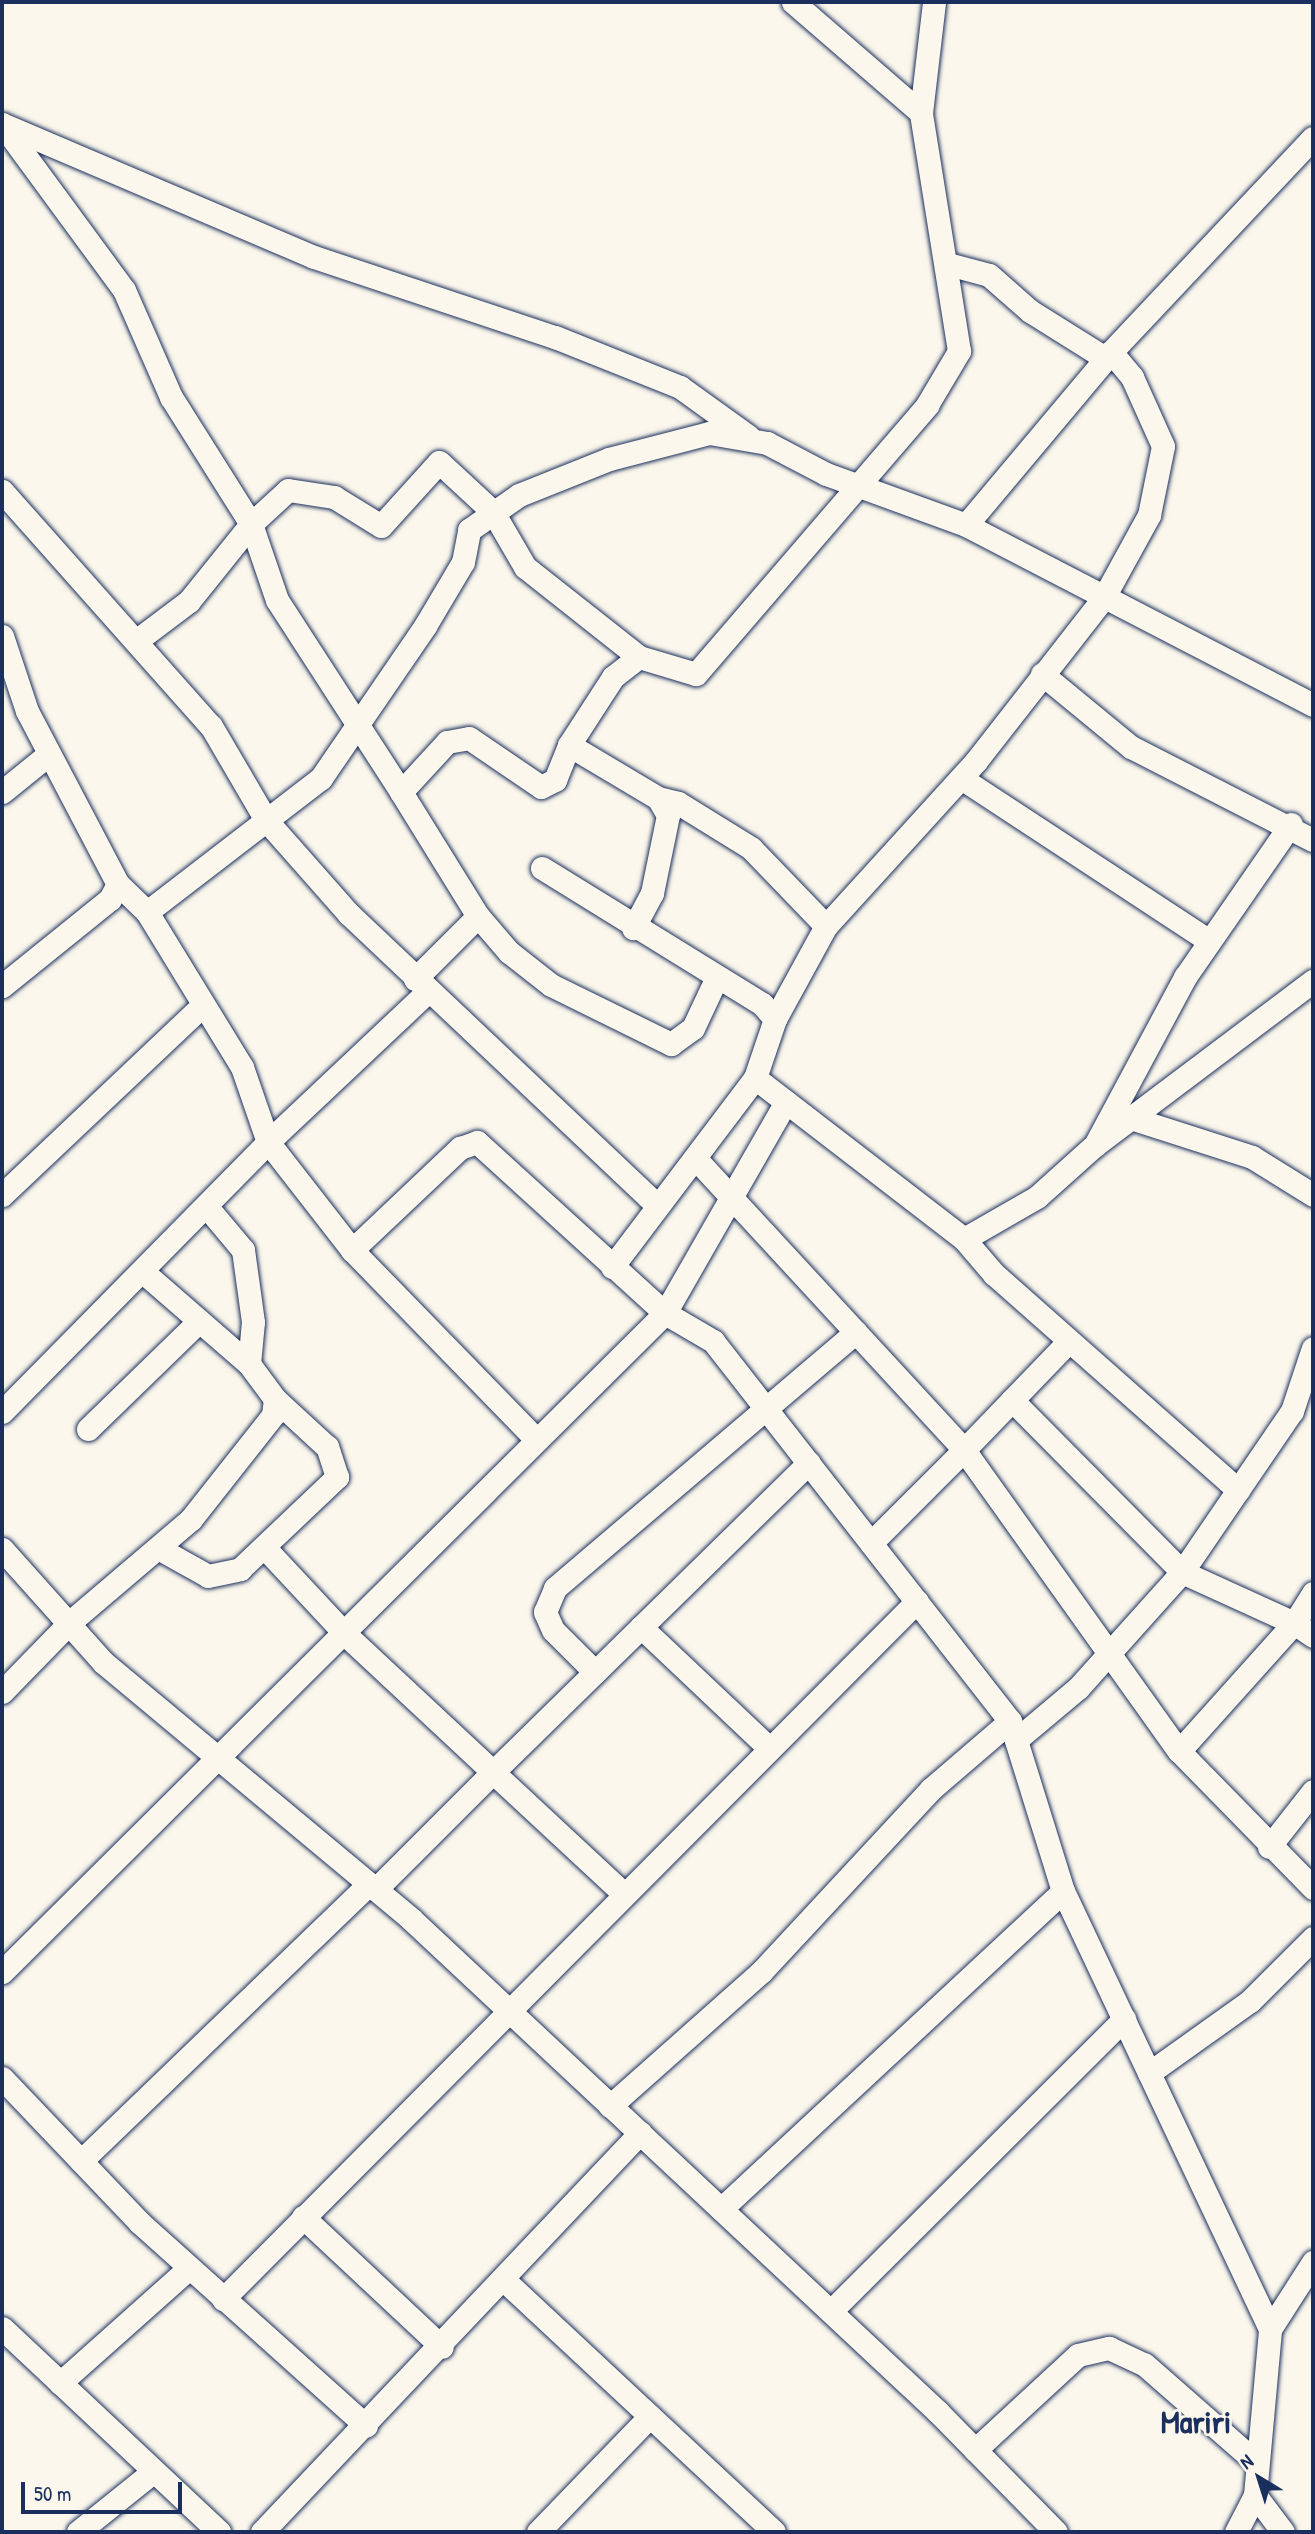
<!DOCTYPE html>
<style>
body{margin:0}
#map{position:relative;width:1315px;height:2534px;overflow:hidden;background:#fbf7ec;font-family:"Patrick Hand",sans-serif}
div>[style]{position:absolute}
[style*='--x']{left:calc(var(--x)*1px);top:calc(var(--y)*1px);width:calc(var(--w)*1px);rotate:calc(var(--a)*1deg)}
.roads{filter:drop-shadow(0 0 2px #1b2f5e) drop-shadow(0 0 2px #1b2f5e)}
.minor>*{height:23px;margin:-11.5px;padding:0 11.5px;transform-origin:11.5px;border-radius:11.5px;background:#fbf7ec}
span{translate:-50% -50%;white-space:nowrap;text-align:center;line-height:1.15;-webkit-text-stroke:5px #fbf7ec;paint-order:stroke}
.district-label{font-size:32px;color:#1b2f5e;font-weight:700}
.frame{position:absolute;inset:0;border:4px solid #1b2f5e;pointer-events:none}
.north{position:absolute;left:1224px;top:2443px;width:70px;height:70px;-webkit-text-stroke:5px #fbf7ec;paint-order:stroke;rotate:322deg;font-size:19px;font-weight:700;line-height:28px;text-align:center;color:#1b2f5e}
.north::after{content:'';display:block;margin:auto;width:24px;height:32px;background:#1b2f5e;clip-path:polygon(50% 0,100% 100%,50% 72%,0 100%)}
.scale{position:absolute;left:21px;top:2482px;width:161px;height:32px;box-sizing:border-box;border:4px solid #1b2f5e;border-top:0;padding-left:9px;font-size:21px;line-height:24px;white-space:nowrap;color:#1b2f5e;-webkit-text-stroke:5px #fbf7ec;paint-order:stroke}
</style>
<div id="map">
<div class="roads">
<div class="minor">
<i style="--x:793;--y:2;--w:169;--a:40.9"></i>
<i style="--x:2;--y:124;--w:206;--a:53.7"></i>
<i style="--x:124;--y:290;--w:117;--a:66.3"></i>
<i style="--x:171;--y:397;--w:150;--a:57.8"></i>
<i style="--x:251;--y:524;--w:80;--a:71.1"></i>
<i style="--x:277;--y:600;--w:229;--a:57.1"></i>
<i style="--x:401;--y:792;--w:68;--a:-47.4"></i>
<i style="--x:447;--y:742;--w:22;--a:-10"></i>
<i style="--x:469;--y:738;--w:87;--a:34.2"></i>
<i style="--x:541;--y:787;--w:16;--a:-27"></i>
<i style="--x:555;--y:780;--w:38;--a:-68"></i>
<i style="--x:569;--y:745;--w:81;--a:-57.1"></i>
<i style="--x:613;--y:677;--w:33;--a:-38"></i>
<i style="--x:2;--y:124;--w:339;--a:23.1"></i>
<i style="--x:314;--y:257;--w:254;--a:18.4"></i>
<i style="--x:555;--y:337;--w:135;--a:21.8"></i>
<i style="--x:680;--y:387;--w:84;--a:35.8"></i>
<i style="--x:948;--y:264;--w:42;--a:15"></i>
<i style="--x:989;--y:275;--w:55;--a:41.3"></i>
<i style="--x:1030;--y:311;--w:89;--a:32.1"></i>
<i style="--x:2;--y:491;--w:314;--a:48.4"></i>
<i style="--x:211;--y:726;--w:109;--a:59.7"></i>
<i style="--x:266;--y:820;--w:125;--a:48.6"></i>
<i style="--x:349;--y:914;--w:425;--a:43.4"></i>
<i style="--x:966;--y:525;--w:226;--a:-50"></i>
<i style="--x:1111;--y:352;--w:294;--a:-46.7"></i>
<i style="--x:2;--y:636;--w:79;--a:71.6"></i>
<i style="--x:27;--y:711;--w:195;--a:62.3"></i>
<i style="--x:118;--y:884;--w:17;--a:118"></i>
<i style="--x:110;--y:899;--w:139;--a:141.1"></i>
<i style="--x:136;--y:641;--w:66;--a:-37"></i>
<i style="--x:189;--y:601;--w:99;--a:-51.2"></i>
<i style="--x:251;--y:524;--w:50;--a:-42.6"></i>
<i style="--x:288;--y:490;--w:47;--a:8.7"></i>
<i style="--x:334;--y:497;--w:55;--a:31.7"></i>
<i style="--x:381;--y:526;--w:86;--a:-47.8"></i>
<i style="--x:439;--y:462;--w:74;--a:42.8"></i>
<i style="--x:493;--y:512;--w:64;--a:59.8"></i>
<i style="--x:525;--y:567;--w:145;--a:38.3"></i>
<i style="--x:639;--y:657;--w:59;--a:16.6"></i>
<i style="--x:696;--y:674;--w:355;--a:-49.3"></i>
<i style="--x:927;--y:405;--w:63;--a:-59.3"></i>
<i style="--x:959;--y:351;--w:241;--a:-99.1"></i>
<i style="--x:921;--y:113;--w:112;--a:-83.3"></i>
<i style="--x:1042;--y:674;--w:115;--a:39.4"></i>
<i style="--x:1131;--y:747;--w:204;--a:27.1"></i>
<i style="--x:569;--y:745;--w:104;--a:30.8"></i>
<i style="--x:658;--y:798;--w:20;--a:60"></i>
<i style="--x:668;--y:815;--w:80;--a:101.6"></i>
<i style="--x:652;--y:893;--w:40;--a:118"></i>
<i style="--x:961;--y:778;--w:295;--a:33.3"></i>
<i style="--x:2;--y:792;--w:60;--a:-39"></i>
<i style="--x:401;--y:792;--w:146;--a:58.2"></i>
<i style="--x:478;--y:916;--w:48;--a:49.3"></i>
<i style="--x:509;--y:952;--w:53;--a:38.2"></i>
<i style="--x:551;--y:985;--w:134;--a:26.2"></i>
<i style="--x:671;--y:1044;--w:27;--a:-36"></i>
<i style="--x:693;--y:1028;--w:56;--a:-64.8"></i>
<i style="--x:542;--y:868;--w:259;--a:31.7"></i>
<i style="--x:762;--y:1004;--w:20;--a:49"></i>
<i style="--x:118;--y:884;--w:40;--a:44"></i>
<i style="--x:147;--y:912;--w:220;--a:-37.6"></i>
<i style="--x:321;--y:778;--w:184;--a:-55.6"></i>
<i style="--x:425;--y:626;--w:74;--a:-59.3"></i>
<i style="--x:463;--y:562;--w:33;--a:-79"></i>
<i style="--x:469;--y:530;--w:61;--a:-35"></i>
<i style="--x:519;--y:495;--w:97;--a:-21.8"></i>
<i style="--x:609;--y:459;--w:103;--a:-14.6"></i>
<i style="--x:709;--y:433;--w:59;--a:9.8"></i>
<i style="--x:767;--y:443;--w:67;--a:27.7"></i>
<i style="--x:826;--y:474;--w:149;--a:20"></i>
<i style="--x:966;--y:525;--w:391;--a:27.4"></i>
<i style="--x:147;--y:912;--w:182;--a:58.5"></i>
<i style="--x:242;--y:1067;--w:79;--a:70.9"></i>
<i style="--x:268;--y:1142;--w:137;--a:52.1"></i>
<i style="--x:352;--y:1250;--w:264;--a:45.8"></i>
<i style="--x:826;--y:926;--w:223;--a:-47.7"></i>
<i style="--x:976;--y:761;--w:208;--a:-52"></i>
<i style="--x:1104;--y:597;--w:94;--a:-61.2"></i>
<i style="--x:1149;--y:515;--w:70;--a:-78.5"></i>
<i style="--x:1163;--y:446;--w:76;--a:-114.2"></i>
<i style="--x:1132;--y:377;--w:33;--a:-130"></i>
<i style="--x:415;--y:979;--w:89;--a:-45"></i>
<i style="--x:755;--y:1078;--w:264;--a:37.6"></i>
<i style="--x:964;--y:1239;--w:46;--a:49.4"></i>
<i style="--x:994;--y:1274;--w:326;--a:41.5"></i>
<i style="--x:1137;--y:1120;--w:121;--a:17.8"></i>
<i style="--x:1252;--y:1157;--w:72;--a:31.9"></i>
<i style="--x:1095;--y:1145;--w:273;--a:-37"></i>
<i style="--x:695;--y:1158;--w:397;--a:47.3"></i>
<i style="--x:964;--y:1450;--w:151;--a:-46.1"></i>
<i style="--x:2;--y:1195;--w:275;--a:-43.4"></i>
<i style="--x:964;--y:1239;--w:84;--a:-29.9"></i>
<i style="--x:1037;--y:1197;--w:78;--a:-41.9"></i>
<i style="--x:1095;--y:1145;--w:191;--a:-61.8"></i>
<i style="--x:1185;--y:977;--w:186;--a:-55.3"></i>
<i style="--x:352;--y:1250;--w:149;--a:-43.4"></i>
<i style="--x:460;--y:1148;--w:18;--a:-19"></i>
<i style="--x:477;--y:1142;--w:254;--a:42.3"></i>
<i style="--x:665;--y:1313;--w:56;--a:30.3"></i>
<i style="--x:713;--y:1341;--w:482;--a:52"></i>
<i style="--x:1010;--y:1721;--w:178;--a:72.7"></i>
<i style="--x:1063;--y:1891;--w:484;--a:64.7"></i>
<i style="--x:612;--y:1267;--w:237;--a:-52.9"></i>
<i style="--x:755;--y:1078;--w:62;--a:-71.3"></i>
<i style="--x:775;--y:1019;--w:106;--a:-61.3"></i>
<i style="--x:826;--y:926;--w:108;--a:-133.9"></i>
<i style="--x:751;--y:848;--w:86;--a:-148.3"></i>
<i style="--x:678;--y:803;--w:21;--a:-166"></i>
<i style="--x:142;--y:1271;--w:142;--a:41"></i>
<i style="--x:1012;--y:1400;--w:242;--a:45.3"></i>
<i style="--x:1182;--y:1572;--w:123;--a:24.5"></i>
<i style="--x:1294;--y:1623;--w:172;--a:131.9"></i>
<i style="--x:2;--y:1412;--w:379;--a:-45.4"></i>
<i style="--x:268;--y:1142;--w:219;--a:-43.3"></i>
<i style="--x:88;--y:1429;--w:155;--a:-44.2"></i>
<i style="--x:871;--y:1543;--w:132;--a:-45"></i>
<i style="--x:964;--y:1450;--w:370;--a:54.5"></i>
<i style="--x:1179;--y:1751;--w:192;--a:45.6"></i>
<i style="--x:264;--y:1547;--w:119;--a:47"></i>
<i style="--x:345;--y:1634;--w:202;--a:43"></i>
<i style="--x:493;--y:1772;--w:165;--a:135"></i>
<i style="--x:158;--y:1548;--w:57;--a:29.2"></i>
<i style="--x:208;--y:1576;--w:33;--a:-12"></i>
<i style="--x:240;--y:1569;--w:134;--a:-43.5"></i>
<i style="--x:337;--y:1477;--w:32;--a:-108"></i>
<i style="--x:327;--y:1447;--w:71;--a:-137.3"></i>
<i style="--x:2;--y:1549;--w:153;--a:48.2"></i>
<i style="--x:104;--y:1663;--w:400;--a:39.8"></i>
<i style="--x:411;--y:1919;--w:722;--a:43.09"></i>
<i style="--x:938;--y:2412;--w:168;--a:45.5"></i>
<i style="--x:1313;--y:1593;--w:36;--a:122"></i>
<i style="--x:1294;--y:1623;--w:23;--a:34"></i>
<i style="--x:641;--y:1627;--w:176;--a:43.4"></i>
<i style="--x:595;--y:1672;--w:59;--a:-135"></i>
<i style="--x:553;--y:1630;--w:20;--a:-114"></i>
<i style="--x:545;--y:1612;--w:26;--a:-67"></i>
<i style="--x:555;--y:1588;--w:395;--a:-40.4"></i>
<i style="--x:2;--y:1692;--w:96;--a:-45.8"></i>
<i style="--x:69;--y:1623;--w:160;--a:-40.4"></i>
<i style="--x:191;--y:1519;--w:132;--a:-51.7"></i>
<i style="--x:273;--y:1415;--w:16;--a:-83"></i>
<i style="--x:275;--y:1399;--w:44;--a:-126.6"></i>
<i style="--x:249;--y:1364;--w:42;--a:-84.6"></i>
<i style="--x:253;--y:1322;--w:73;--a:-97.9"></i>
<i style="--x:243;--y:1250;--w:56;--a:-129.9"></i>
<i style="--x:1016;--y:1740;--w:81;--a:-40"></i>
<i style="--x:1078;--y:1688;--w:156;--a:-48.1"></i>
<i style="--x:1182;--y:1572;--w:195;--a:-55.7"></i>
<i style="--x:1292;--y:1411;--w:66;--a:-71.6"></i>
<i style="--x:1269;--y:1847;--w:71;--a:-51.8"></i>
<i style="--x:623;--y:1893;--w:178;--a:-137.1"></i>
<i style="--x:493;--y:1772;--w:442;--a:-44.4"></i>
<i style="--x:2;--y:1972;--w:935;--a:-44.83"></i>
<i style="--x:665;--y:1313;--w:243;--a:-60.2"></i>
<i style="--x:1149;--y:2073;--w:124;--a:-35.5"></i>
<i style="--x:1250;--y:2001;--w:89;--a:-45"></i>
<i style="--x:2;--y:2078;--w:199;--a:46.4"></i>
<i style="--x:139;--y:2222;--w:305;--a:41.9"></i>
<i style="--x:610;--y:2106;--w:202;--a:-41.6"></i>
<i style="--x:761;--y:1972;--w:250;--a:-47.1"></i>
<i style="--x:931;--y:1789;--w:104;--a:-40.7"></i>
<i style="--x:81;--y:2161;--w:400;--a:-43.9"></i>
<i style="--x:721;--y:2209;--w:467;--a:-42.9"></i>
<i style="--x:303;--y:2217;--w:190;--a:43.1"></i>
<i style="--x:504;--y:2280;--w:369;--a:43"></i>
<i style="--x:223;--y:2299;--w:984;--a:-45.16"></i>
<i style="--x:831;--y:2311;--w:414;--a:-44.9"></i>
<i style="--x:2;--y:2328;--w:298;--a:43.2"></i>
<i style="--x:60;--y:2383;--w:173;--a:-41.7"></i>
<i style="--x:975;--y:2450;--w:140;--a:-42.7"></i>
<i style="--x:1078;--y:2355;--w:32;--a:-13"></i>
<i style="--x:1109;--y:2348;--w:38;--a:25"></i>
<i style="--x:1144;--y:2364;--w:150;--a:41.2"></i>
<i style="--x:1255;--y:2495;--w:46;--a:52.9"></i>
<i style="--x:78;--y:2532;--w:97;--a:-38.8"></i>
<i style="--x:262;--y:2532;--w:550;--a:-46.55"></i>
<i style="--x:538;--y:2532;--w:161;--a:-46"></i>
<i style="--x:1236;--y:2532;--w:42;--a:-62.8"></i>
<i style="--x:1255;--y:2495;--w:167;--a:-84.8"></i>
<i style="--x:1270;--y:2329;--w:80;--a:-57.3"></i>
</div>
</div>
<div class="district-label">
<span style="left:1196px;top:2422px">Mariri</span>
</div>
<div class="frame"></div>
<div class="north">N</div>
<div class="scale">50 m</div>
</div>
